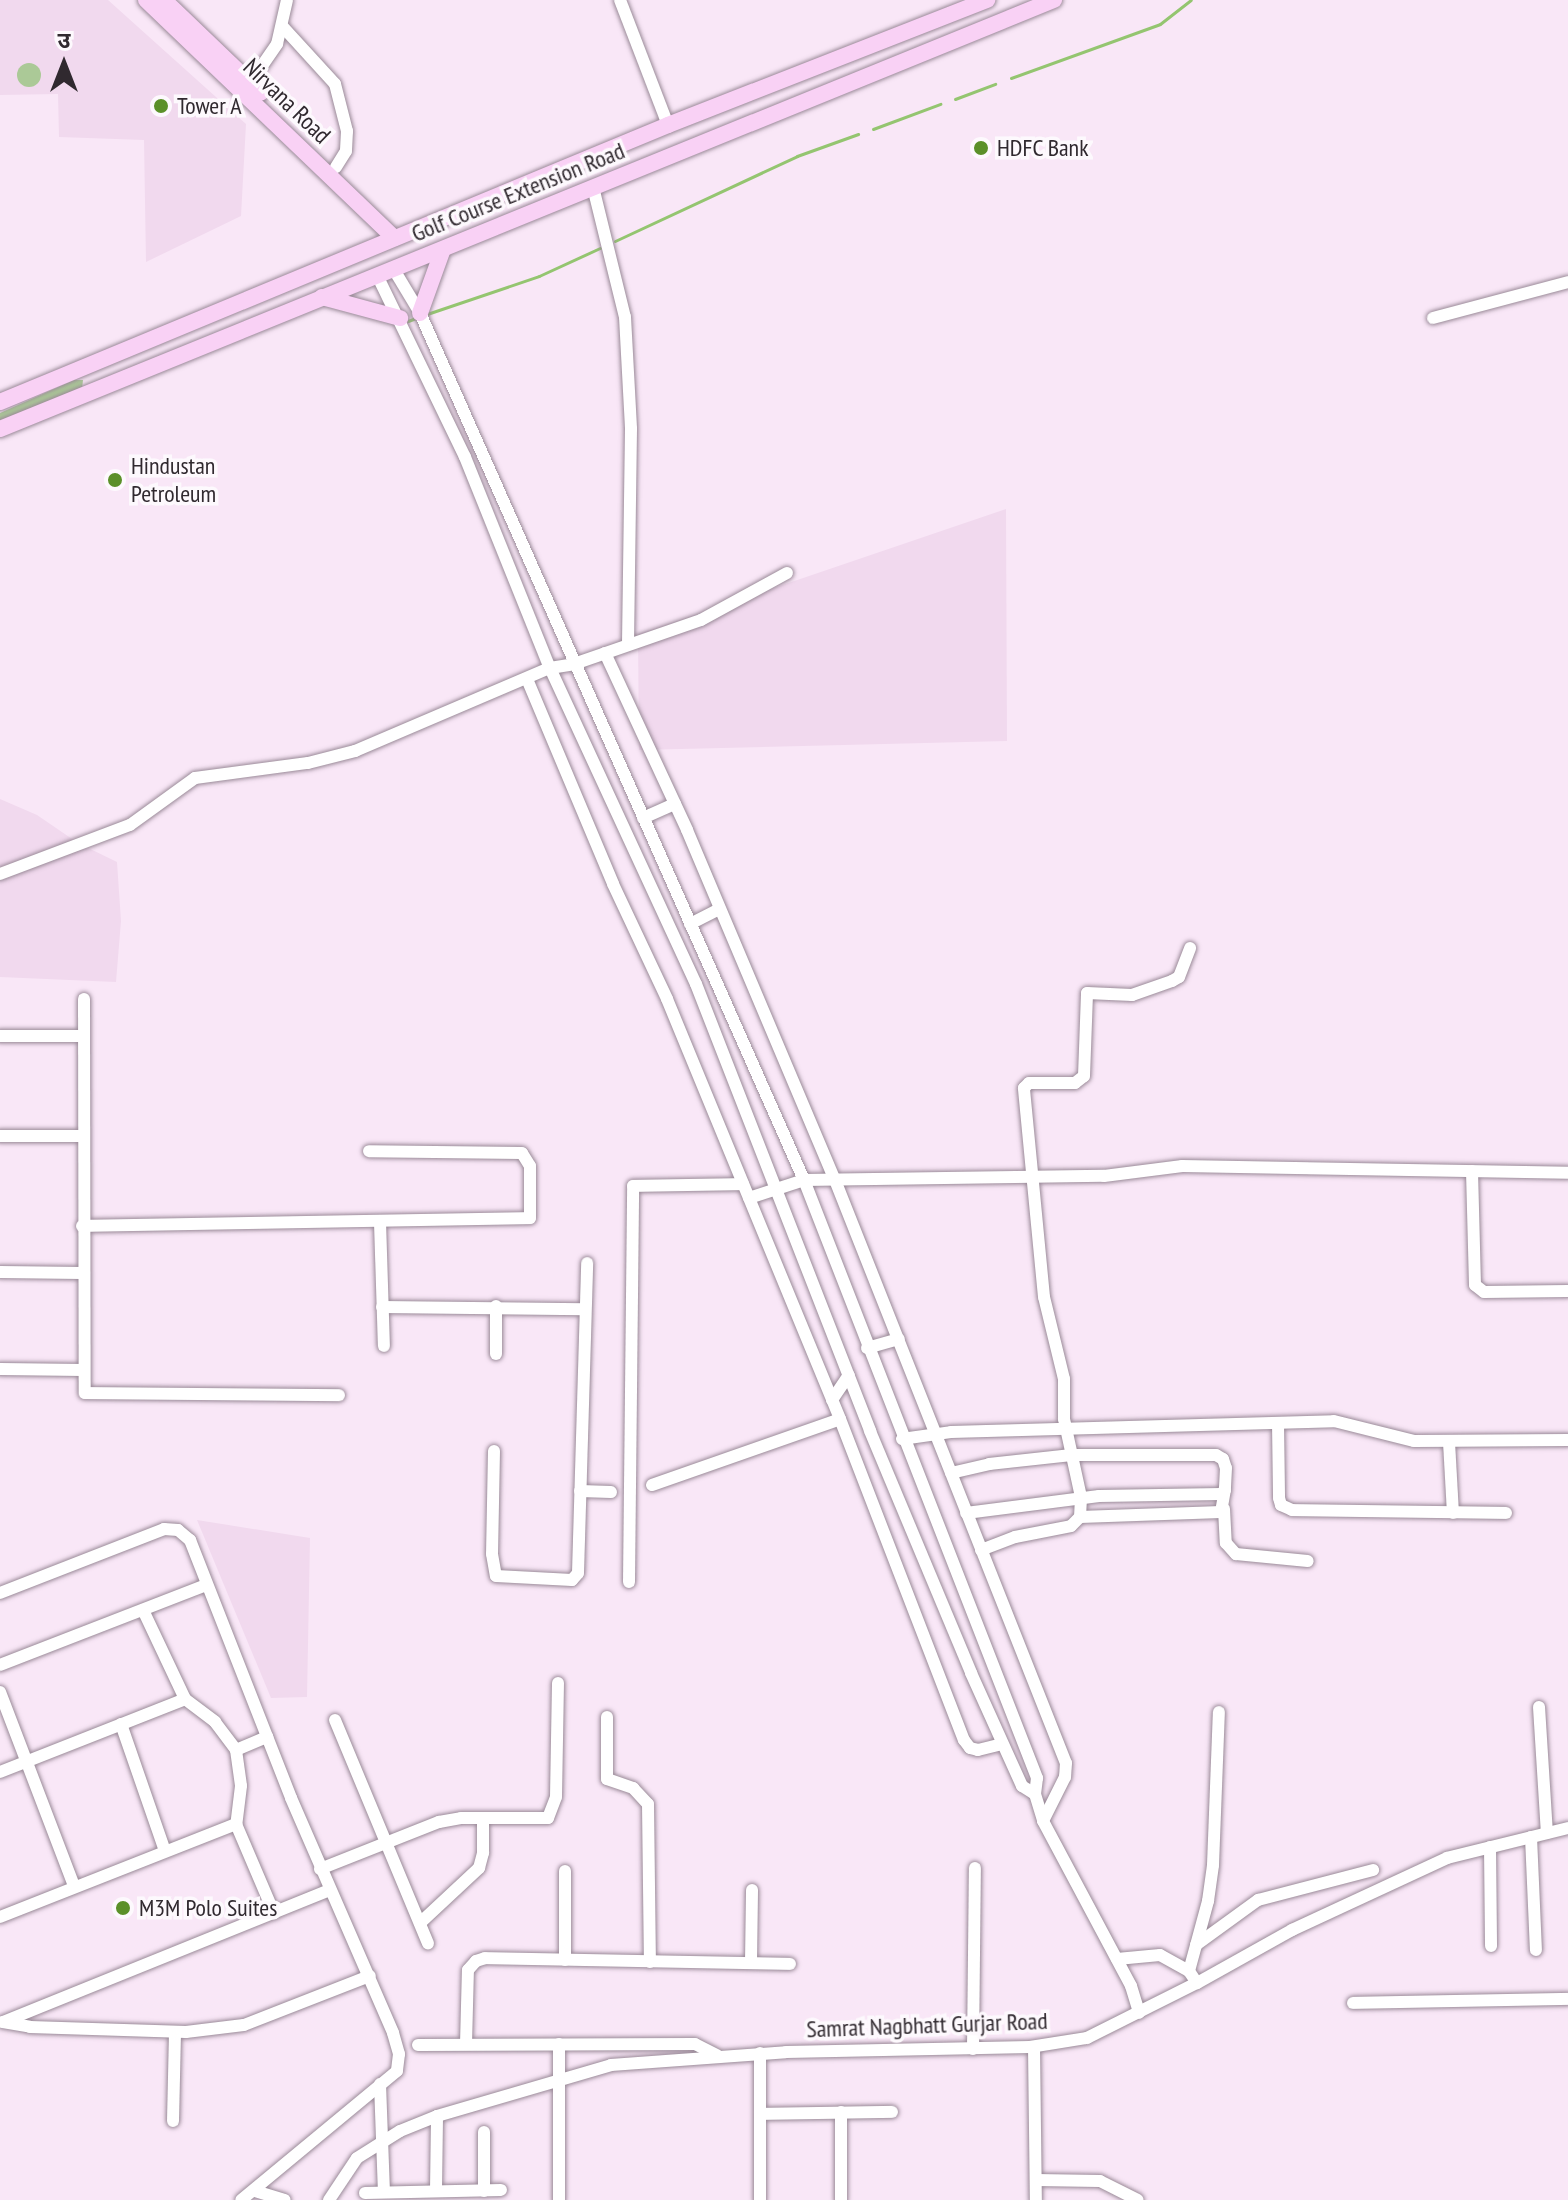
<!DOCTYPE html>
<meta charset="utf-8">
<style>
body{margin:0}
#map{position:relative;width:1568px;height:2200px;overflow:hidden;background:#f9e7f7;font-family:"PT Sans Narrow","Noto Sans Devanagari",sans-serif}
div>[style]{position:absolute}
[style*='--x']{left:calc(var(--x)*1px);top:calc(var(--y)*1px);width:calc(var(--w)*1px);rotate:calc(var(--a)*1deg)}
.built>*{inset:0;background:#f1d9ee}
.green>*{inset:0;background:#abc997}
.round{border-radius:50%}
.stream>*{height:3px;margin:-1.5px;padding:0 1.5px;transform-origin:1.5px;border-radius:1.5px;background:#94c570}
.roads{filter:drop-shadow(0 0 2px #9a8a98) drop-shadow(0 0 2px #9a8a98)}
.minor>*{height:12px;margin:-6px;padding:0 6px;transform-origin:6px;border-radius:6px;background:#fff}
.major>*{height:16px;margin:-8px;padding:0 8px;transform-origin:8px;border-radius:8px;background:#f9d1f5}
.dots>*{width:22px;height:22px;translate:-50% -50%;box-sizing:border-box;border:4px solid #fdf9fd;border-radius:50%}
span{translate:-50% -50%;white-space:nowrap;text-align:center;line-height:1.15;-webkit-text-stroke:7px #fdf9fd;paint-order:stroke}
.street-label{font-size:24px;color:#30292f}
.poi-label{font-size:24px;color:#30292f}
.left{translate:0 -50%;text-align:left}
.north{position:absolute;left:24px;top:24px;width:80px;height:80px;-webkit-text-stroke:6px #fdf9fd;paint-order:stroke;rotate:0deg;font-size:22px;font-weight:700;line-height:32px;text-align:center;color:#30292f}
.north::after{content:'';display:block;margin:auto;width:28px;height:36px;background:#30292f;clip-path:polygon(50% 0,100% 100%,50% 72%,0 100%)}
</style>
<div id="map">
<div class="built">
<i style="clip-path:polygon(0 0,108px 0,246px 124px,241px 216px,146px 262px,144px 140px,59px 137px,58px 94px,0 95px)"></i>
<i style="clip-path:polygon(1006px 509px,1007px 741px,639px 750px,638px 634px)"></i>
<i style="clip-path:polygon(0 799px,37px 815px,78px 843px,117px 862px,121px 921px,116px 982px,0 977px)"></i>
<i style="clip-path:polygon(197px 1520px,310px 1538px,307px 1697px,271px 1698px)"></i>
</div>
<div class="green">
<i class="round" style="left:17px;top:63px;width:24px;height:24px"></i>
<i style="clip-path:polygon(74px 380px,83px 380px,82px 389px,0 424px,0 413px)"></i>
</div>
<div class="stream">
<i style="--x:1011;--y:78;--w:158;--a:-19.9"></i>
<i style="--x:1160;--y:24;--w:39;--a:-38"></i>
<i style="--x:955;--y:99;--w:43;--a:-20.6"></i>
<i style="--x:873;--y:129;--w:72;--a:-20.5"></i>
<i style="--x:615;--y:241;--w:201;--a:-25"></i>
<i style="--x:797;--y:156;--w:65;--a:-19.8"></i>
<i style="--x:427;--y:314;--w:118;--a:-18.7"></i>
<i style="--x:539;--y:276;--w:67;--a:-24.7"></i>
<i style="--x:408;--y:321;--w:9;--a:-21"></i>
</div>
<div class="roads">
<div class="minor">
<i style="--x:620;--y:0;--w:134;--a:69"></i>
<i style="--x:283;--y:27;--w:77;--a:47.6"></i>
<i style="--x:335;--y:84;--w:49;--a:75.7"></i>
<i style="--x:347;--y:131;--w:20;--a:93"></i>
<i style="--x:346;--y:151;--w:19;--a:122"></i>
<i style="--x:246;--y:89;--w:55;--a:-55.4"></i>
<i style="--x:277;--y:44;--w:45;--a:-77.2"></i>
<i style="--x:593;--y:187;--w:134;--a:76.2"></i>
<i style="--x:625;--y:317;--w:112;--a:86.9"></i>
<i style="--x:631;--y:429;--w:214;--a:90.8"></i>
<i style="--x:393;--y:268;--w:52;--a:59"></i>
<i style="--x:420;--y:313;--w:948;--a:66.11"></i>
<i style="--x:804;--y:1180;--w:642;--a:68.71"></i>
<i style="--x:1037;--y:1778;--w:16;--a:97"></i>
<i style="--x:1035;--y:1794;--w:28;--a:73"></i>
<i style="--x:1043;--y:1821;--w:187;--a:61.9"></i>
<i style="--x:1131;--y:1986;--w:28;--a:73"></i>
<i style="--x:377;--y:275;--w:202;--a:64.2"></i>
<i style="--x:465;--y:457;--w:227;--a:68.1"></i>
<i style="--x:550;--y:668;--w:348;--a:65.2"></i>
<i style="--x:696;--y:984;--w:480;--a:68.7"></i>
<i style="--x:870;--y:1431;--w:262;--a:67.3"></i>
<i style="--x:971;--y:1673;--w:124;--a:65.7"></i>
<i style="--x:1022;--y:1786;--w:15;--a:32"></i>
<i style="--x:1433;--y:318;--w:140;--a:-14.9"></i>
<i style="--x:605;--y:653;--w:195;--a:65.1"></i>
<i style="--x:687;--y:830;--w:380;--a:67.1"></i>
<i style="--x:835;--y:1180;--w:627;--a:68.39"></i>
<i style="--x:1066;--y:1763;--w:14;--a:94"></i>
<i style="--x:1065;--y:1777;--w:49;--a:116.6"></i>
<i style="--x:527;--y:679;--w:222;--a:67.2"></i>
<i style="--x:613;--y:884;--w:127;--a:64.8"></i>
<i style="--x:667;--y:999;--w:454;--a:67.6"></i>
<i style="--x:840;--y:1419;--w:344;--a:68.9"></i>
<i style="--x:964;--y:1740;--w:10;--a:53"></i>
<i style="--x:970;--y:1748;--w:8;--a:14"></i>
<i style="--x:978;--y:1750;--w:25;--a:-14"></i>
<i style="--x:643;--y:818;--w:35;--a:-24"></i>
<i style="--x:0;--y:874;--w:139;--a:-20.7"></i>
<i style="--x:130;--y:825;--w:80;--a:-35.9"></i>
<i style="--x:195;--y:778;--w:114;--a:-7.6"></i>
<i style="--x:308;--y:763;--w:49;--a:-14.3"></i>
<i style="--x:355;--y:751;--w:212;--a:-23.1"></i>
<i style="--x:550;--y:668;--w:24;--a:-9"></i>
<i style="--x:574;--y:664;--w:134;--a:-19.1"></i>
<i style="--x:701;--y:620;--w:98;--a:-28.7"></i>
<i style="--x:690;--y:924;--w:33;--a:-27"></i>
<i style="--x:84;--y:999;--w:394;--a:89.9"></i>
<i style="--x:85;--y:1393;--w:254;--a:0.5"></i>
<i style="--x:0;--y:1036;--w:84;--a:0"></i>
<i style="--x:0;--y:1136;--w:82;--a:0"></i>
<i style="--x:1472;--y:1171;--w:114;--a:88.5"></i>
<i style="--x:1475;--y:1285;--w:11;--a:38"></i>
<i style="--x:1484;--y:1292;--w:84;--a:-0.7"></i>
<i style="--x:749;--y:1198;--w:58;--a:-18.1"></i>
<i style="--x:804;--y:1180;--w:300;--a:-0.8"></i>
<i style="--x:1104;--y:1176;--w:79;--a:-7.3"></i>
<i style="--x:1182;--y:1166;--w:386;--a:1"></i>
<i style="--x:380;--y:1222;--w:124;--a:88.2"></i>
<i style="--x:82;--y:1226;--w:448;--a:-1"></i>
<i style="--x:530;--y:1218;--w:52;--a:-90"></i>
<i style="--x:530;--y:1166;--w:15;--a:-122"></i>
<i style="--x:522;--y:1153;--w:153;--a:-179.3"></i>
<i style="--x:0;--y:1272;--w:82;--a:0.7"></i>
<i style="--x:496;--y:1306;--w:48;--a:90"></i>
<i style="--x:382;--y:1307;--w:203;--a:0.6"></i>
<i style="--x:867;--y:1348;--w:33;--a:-16"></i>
<i style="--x:0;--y:1369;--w:83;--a:0.7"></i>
<i style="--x:832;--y:1400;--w:30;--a:-56"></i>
<i style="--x:1278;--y:1423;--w:75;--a:89.2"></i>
<i style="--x:1279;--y:1498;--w:7;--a:74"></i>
<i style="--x:1281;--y:1505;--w:12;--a:24"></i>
<i style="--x:1292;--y:1510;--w:214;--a:0.8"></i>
<i style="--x:902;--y:1439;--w:49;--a:-8.1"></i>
<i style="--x:951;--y:1432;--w:383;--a:-1.6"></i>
<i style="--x:1334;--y:1421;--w:82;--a:14"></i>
<i style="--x:1414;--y:1441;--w:154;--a:-0.4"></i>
<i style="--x:1449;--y:1442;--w:71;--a:86.8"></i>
<i style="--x:494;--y:1451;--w:103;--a:91.1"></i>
<i style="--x:492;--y:1554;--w:22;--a:80"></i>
<i style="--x:496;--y:1576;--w:76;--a:3"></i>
<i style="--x:572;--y:1580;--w:9;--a:-49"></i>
<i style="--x:578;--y:1573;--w:310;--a:-88.3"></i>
<i style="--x:951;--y:1473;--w:39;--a:-13"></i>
<i style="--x:989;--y:1464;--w:83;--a:-6.2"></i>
<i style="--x:1072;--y:1455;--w:144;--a:0"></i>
<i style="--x:1216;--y:1455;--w:8;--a:30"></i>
<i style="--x:1223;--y:1459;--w:9;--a:72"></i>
<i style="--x:1226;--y:1468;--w:22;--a:93"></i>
<i style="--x:1225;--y:1490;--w:6;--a:135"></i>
<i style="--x:1221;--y:1494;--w:122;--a:179.1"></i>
<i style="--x:1099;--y:1496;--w:134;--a:172.7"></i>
<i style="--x:652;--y:1485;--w:199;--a:-19.3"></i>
<i style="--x:580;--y:1491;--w:31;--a:2"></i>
<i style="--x:1224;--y:1509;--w:34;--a:87"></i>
<i style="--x:1226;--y:1543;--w:15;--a:48"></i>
<i style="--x:1236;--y:1554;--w:72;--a:5.6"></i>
<i style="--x:1080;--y:1517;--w:141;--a:-2"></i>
<i style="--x:1221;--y:1512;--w:22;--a:-80"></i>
<i style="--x:981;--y:1550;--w:36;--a:-21"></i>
<i style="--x:1015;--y:1537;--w:57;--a:-11.1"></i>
<i style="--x:1071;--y:1526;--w:13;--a:-45"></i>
<i style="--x:1080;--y:1517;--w:20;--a:-87"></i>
<i style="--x:1081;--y:1497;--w:80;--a:-102.3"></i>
<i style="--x:1064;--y:1419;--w:40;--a:-90"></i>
<i style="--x:1064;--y:1379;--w:84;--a:-103.7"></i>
<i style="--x:1044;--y:1297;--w:210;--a:-95.5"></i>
<i style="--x:1024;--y:1088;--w:7;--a:-45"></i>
<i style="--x:1029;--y:1083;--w:46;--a:0"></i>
<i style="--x:1075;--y:1083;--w:11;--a:-38"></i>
<i style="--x:1084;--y:1076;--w:83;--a:-87.9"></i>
<i style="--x:1087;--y:993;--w:45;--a:2.5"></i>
<i style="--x:1132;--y:995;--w:42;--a:-19.3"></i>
<i style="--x:1172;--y:981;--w:8;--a:-30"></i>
<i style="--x:1179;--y:977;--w:31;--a:-69"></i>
<i style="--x:629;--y:1582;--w:396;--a:-89.4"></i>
<i style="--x:633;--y:1186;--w:110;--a:-1"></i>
<i style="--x:0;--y:1593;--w:176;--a:-21.3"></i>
<i style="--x:164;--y:1529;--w:14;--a:4"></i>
<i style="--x:178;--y:1530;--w:16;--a:40"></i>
<i style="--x:190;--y:1540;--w:277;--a:68.6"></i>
<i style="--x:291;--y:1798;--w:256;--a:66.5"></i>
<i style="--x:393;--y:2033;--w:22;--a:74"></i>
<i style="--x:399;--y:2054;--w:17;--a:97"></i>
<i style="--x:397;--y:2071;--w:202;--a:140.4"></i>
<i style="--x:143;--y:1610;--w:98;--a:64.7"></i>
<i style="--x:0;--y:1665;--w:221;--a:-21.2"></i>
<i style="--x:0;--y:1692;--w:208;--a:69.1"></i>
<i style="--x:1539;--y:1707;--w:126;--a:86.4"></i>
<i style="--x:607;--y:1717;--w:62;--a:90"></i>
<i style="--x:607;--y:1779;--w:28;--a:19"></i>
<i style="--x:633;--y:1788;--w:22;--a:47"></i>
<i style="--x:648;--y:1804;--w:158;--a:89.3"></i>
<i style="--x:335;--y:1720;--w:242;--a:67.4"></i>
<i style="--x:121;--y:1724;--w:134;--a:70.9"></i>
<i style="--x:236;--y:1750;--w:34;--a:-23"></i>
<i style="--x:0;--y:1772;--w:199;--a:-21.5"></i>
<i style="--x:185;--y:1699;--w:38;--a:37"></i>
<i style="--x:215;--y:1722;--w:35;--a:53"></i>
<i style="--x:236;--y:1750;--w:36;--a:82"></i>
<i style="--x:241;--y:1786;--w:38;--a:97"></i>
<i style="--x:236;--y:1824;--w:97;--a:66.9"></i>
<i style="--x:1531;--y:1837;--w:113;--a:87.5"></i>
<i style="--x:1490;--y:1847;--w:99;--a:89.4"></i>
<i style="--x:320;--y:1869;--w:128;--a:-21.6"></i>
<i style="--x:439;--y:1822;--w:22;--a:-10"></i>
<i style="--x:461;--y:1818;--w:87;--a:0"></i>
<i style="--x:548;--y:1818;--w:22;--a:-69"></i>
<i style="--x:556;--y:1797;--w:114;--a:-89"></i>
<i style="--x:565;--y:1871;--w:89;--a:90"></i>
<i style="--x:0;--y:1917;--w:254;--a:-21.5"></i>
<i style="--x:420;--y:1923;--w:81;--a:-43"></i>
<i style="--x:479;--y:1868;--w:16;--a:-75"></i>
<i style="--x:483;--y:1853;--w:34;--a:-90"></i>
<i style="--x:1196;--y:1945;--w:77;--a:-36"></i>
<i style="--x:1258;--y:1900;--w:119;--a:-14.6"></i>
<i style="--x:1117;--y:1959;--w:43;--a:-5.3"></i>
<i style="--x:1160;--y:1955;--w:33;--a:29"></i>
<i style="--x:751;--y:1963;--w:73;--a:-89.2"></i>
<i style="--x:1197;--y:1983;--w:14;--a:-124"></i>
<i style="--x:1189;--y:1971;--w:73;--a:-74.8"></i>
<i style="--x:1208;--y:1901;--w:36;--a:-82"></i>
<i style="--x:1213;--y:1865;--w:153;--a:-87.8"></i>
<i style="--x:1353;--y:2003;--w:215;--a:-1.1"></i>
<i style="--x:3;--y:2022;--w:27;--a:10"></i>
<i style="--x:30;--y:2027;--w:156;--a:1.8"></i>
<i style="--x:186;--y:2032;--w:58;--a:-6.9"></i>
<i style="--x:244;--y:2025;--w:135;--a:-21.3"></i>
<i style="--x:3;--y:2022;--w:352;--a:-22"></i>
<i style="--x:466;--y:2044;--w:74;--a:-88.5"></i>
<i style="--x:468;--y:1970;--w:12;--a:-48"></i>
<i style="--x:476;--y:1961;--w:9;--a:-18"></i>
<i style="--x:485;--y:1958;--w:305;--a:1.1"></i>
<i style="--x:418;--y:2045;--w:277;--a:-0.2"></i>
<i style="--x:695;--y:2044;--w:25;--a:27"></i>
<i style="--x:1034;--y:2047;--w:153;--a:89.3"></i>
<i style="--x:973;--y:2049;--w:181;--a:-89.4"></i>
<i style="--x:760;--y:2053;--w:147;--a:90"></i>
<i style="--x:380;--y:2084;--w:107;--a:87.9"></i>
<i style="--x:841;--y:2112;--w:88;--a:90"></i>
<i style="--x:760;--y:2114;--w:132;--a:-0.9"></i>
<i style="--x:173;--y:2121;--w:89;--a:-88.7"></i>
<i style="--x:1036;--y:2180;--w:64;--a:0.9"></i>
<i style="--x:1100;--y:2181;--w:42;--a:26.6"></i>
<i style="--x:436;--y:2190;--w:74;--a:-89.2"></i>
<i style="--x:255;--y:2191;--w:31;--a:17"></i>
<i style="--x:484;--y:2191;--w:59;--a:-90"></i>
<i style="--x:365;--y:2193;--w:136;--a:-1.3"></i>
<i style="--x:329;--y:2200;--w:50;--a:-56.3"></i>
<i style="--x:357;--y:2158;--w:51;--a:-32.1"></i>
<i style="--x:400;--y:2131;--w:40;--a:-22"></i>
<i style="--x:437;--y:2116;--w:181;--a:-16.3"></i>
<i style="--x:611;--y:2065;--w:175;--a:-4.2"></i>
<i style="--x:786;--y:2052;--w:244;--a:-1.2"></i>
<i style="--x:1030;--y:2047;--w:58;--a:-9"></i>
<i style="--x:1087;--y:2038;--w:123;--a:-26.6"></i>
<i style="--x:1197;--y:1983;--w:109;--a:-29.2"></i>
<i style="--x:1292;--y:1930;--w:171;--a:-24.9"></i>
<i style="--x:1447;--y:1858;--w:125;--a:-13.9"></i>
<i style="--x:559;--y:2200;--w:156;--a:-90"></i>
</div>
<div class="major">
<i style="--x:146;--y:0;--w:344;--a:43.8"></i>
<i style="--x:164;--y:0;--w:134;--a:43.8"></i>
<i style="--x:322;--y:297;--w:81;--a:15.1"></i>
<i style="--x:420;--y:313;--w:65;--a:-70.2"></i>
<i style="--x:0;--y:402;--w:723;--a:-22.52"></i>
<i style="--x:668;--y:125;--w:343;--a:-21.4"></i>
<i style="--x:0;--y:429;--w:1138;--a:-22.15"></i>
</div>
</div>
<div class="dots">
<i style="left:161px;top:106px;background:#5b9029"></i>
<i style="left:981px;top:148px;background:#5b9029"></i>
<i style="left:115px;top:480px;background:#5b9029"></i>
<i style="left:123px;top:1908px;background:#5b9029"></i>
</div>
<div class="street-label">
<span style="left:287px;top:101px;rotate:44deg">Nirvana Road</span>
<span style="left:518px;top:192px;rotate:-22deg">Golf Course Extension Road</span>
<span style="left:927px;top:2025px;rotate:-2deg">Samrat Nagbhatt Gurjar Road</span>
</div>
<div class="poi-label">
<span class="left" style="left:177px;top:106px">Tower A</span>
<span class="left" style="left:997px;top:148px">HDFC Bank</span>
<span class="left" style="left:131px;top:480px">Hindustan<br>Petroleum</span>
<span class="left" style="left:139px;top:1908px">M3M Polo Suites</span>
</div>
<div class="north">उ</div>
</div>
